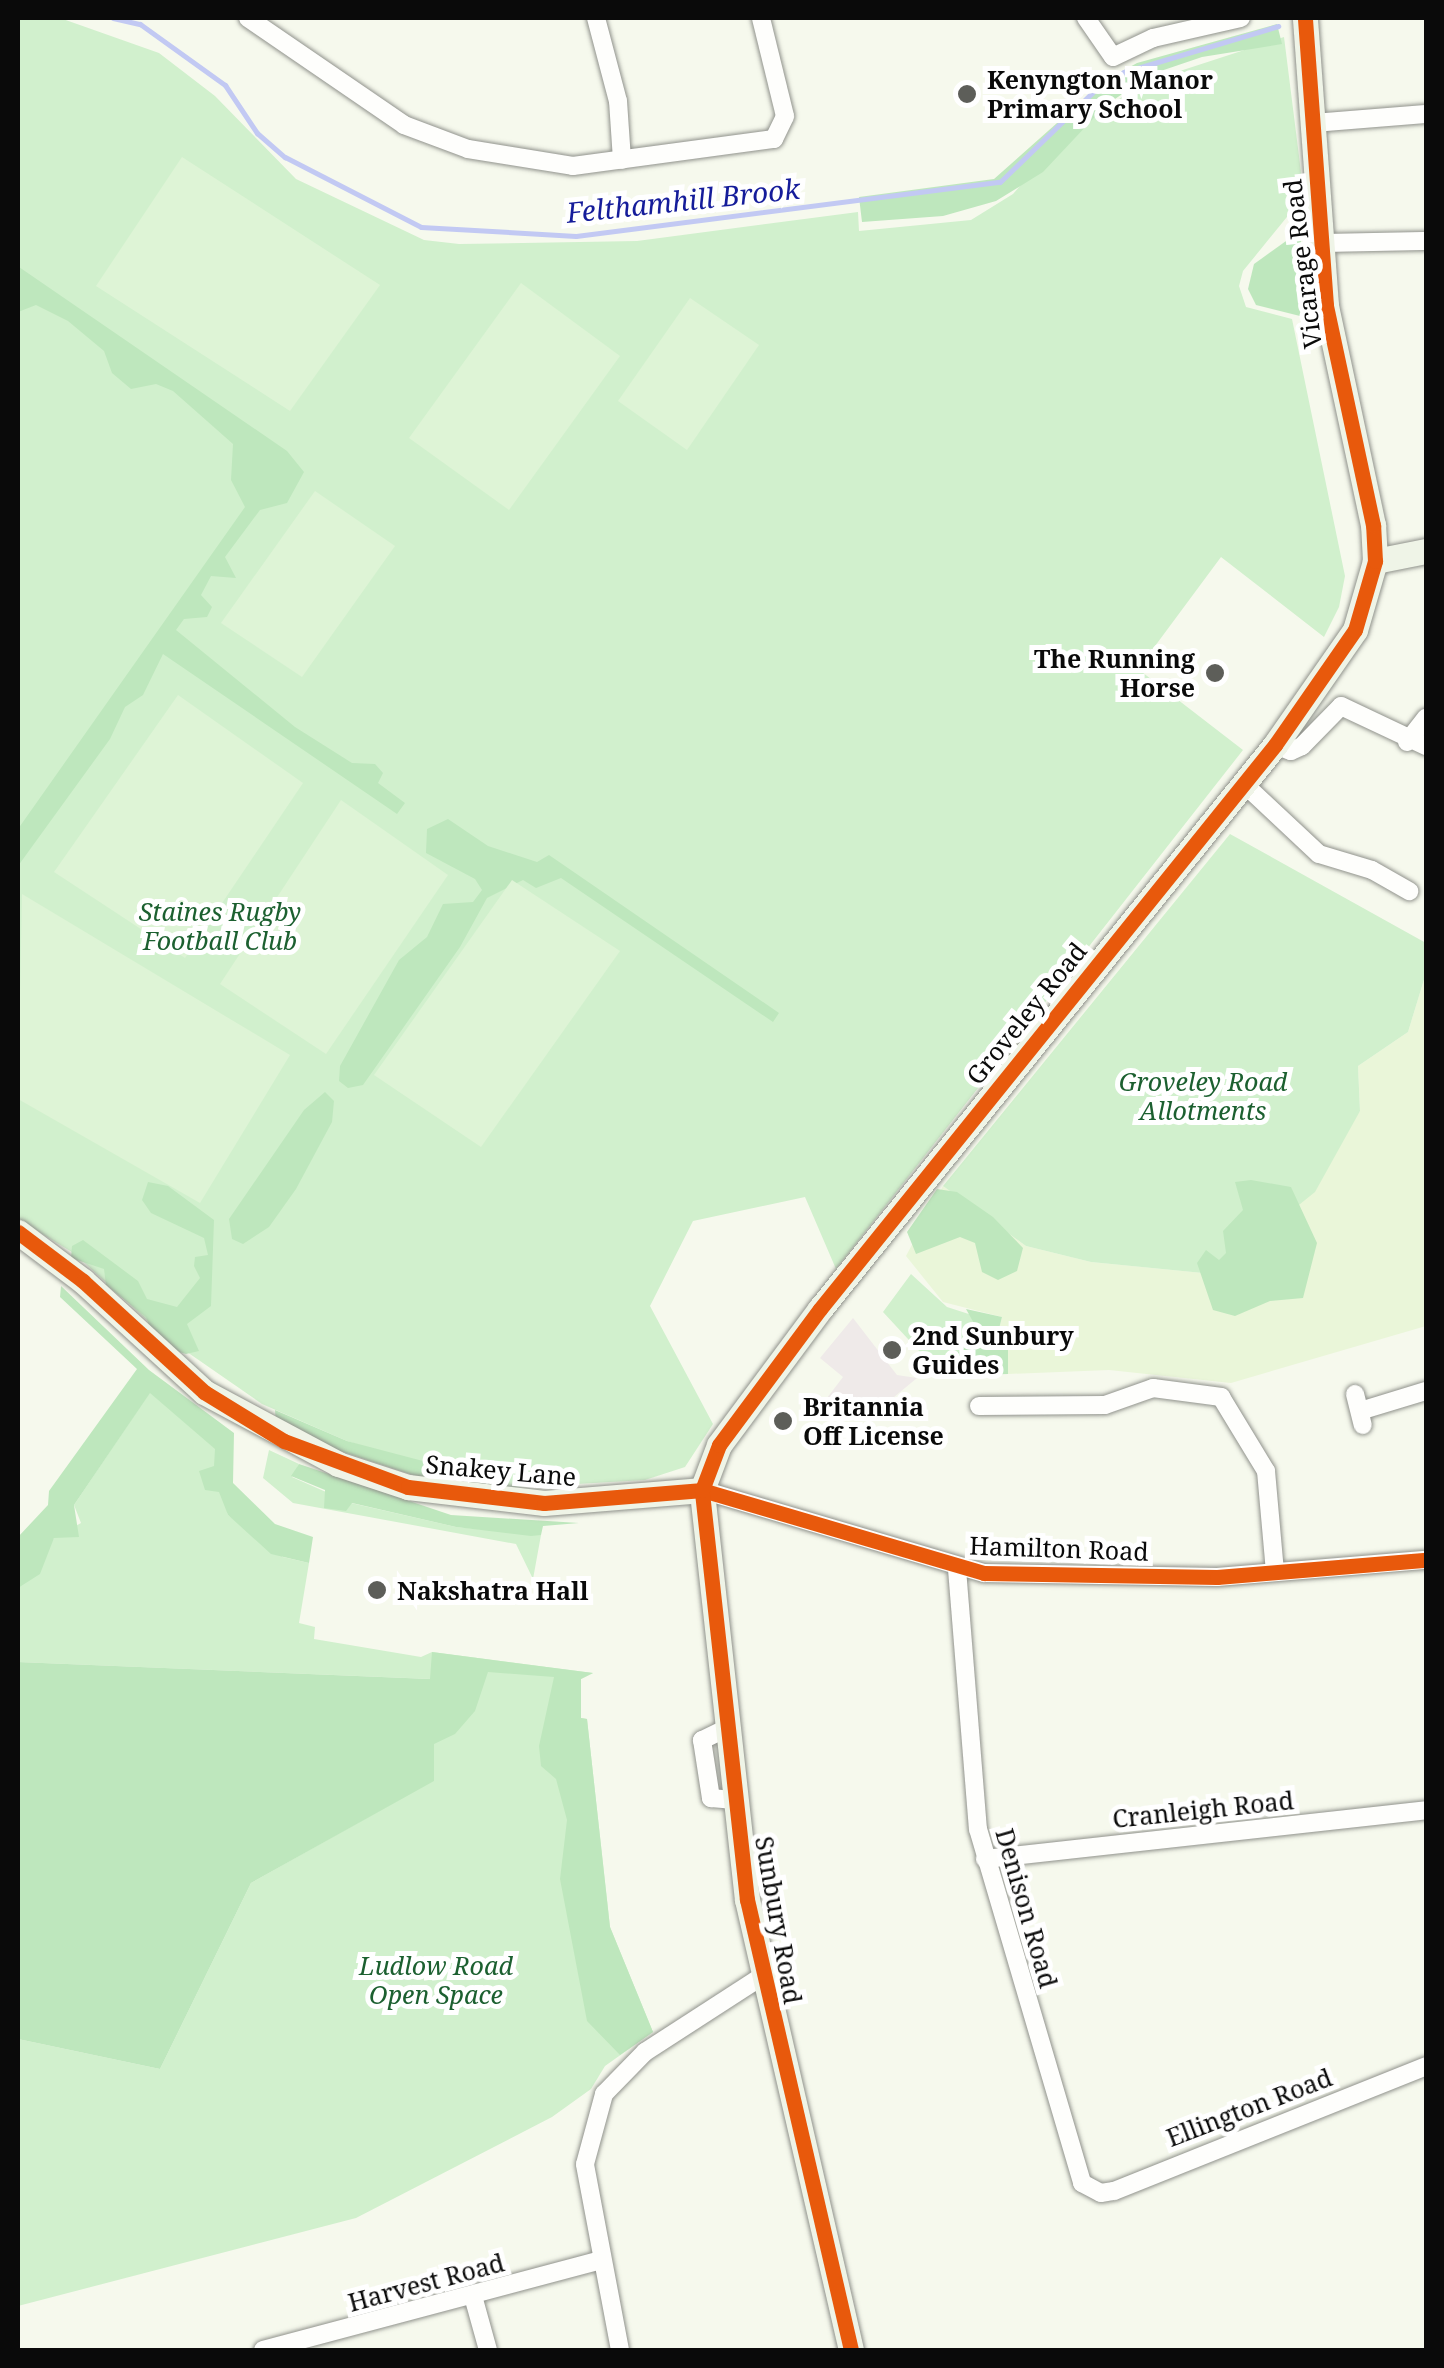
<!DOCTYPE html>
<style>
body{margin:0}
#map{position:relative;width:1444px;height:2368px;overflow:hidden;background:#f6f9ed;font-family:"Noto Serif",serif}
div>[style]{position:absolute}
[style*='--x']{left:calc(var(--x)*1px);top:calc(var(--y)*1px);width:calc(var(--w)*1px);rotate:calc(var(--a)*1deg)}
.industrial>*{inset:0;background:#efeae9}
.farmland>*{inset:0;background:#eaf6d9}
.green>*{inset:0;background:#d1f0cd}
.forest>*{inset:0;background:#bee7bd}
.pitch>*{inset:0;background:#def4d6}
.stream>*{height:5px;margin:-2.5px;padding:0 2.5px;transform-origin:2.5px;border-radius:2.5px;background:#c2c9f3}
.roads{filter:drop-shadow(0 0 2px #90928c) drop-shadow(0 0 2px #90928c)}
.street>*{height:18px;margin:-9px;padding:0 9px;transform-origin:9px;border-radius:9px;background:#fefefc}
.secondary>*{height:25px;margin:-12.5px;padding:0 12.5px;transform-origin:12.5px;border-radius:12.5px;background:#eff4e7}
.cycleway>*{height:15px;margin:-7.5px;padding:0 7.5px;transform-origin:7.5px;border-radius:7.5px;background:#e8590c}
.dots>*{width:28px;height:28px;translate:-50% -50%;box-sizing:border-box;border:5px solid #fff;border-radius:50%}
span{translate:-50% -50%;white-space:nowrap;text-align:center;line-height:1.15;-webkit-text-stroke:10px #fff;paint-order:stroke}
.poi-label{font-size:25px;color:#0a0a0a;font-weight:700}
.left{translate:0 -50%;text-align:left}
.right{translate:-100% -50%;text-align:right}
.street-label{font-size:25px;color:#0a0a0a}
.park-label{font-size:25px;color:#1c6030;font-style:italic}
.water-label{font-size:28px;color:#151c9a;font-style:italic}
.frame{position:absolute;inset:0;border:20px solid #0a0a0a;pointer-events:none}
</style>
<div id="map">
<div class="industrial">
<i style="clip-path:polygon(853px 1318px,897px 1375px,917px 1378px,882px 1407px,874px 1402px,852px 1418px,827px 1398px,843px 1377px,820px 1358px)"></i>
</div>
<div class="farmland">
<i style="clip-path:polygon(1426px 973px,1426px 1326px,1231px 1383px,1109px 1370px,1008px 1374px,1008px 1338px,997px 1338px,1002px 1317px,943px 1302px,906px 1256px,943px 1186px,1026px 1246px,1091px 1262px,1213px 1274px,1360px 1111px,1358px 1066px,1408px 1032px)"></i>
</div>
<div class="green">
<i style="clip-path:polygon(18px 18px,60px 18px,159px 53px,215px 96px,296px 179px,424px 240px,459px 244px,637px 241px,858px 212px,859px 231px,971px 220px,1013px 194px,1059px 142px,1140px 84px,1284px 37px,1304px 196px,1243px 271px,1239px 286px,1246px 307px,1292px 319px,1345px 576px,1339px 607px,1324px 637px,1221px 557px,1138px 669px,1243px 750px,836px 1269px,805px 1197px,693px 1221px,650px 1306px,713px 1424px,685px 1467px,645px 1480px,493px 1489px,347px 1441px,262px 1404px,164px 1336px,75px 1254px,18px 1219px)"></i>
<i style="clip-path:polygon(1230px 834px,1426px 943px,1426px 973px,1408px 1032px,1358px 1066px,1360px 1111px,1315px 1192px,1213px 1274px,1091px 1262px,1026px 1246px,943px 1186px)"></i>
<i style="clip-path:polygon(911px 1274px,947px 1307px,975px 1316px,981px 1336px,946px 1362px,936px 1364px,920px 1352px,883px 1312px)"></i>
<i style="clip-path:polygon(150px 1392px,216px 1449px,228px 1515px,283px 1557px,309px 1563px,299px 1623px,315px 1627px,314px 1639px,421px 1657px,432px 1652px,593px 1673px,581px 1679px,581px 1718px,587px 1719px,610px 1927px,653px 2032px,605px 2066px,591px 2089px,552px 2117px,356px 2218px,18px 2306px,18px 2039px,160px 2069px,251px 1883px,434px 1780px,431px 1679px,18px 1662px,18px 1588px,54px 1538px,81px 1523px,74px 1505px)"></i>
<i style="clip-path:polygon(269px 1450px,299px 1464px,292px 1477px,351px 1503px,456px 1527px,541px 1535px,533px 1579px,516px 1544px,293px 1503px,263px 1478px)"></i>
</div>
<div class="forest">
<i style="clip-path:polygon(1277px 24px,1282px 44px,1202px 57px,1152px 74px,1106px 105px,1043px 172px,996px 201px,943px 216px,862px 222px,859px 197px,994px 179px,1103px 82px,1137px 63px)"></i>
<i style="clip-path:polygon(1300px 231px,1308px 318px,1256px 305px,1248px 289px,1254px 264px)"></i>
<i style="clip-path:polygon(19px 267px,287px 451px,304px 472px,287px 503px,260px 510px,225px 557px,236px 578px,211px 576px,201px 595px,212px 607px,207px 617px,184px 619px,176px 630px,295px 727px,352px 763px,375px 764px,383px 773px,378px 783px,405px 803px,397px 814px,163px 654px,143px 695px,125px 707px,110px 739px,18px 866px,18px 829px,245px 507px,231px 480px,233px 444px,173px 391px,156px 384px,131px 389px,112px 373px,104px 351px,68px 321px,36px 305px,18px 312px)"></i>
<i style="clip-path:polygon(448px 819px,488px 846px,537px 862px,549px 855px,779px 1013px,773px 1022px,561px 878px,536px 888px,523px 880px,487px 898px,460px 947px,363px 1085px,348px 1088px,339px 1081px,340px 1066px,399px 960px,427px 937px,443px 904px,473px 902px,482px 890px,475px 879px,426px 853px,427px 829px)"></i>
<i style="clip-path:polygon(325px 1092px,334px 1101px,332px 1122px,296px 1189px,269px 1227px,243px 1244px,232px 1239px,229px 1219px,304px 1110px)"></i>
<i style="clip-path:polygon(1251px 1180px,1291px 1187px,1317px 1243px,1303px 1298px,1270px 1301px,1235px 1316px,1213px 1310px,1197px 1263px,1206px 1250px,1219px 1260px,1226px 1253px,1223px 1231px,1243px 1210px,1235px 1182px)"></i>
<i style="clip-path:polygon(148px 1182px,168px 1186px,214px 1220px,211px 1306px,187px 1324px,199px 1351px,186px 1354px,166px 1348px,153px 1335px,146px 1317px,106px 1285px,104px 1269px,71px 1258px,72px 1246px,83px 1240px,138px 1281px,147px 1299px,177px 1307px,200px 1278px,194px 1266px,195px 1257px,208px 1255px,204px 1238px,151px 1213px,142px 1200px)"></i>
<i style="clip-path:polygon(937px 1189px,957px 1192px,993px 1217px,1023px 1248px,1017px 1271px,998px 1280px,982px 1272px,975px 1243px,960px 1237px,916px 1254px,907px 1232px)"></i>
<i style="clip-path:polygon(61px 1286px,149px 1370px,234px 1433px,233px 1483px,275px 1524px,313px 1537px,309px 1563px,271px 1554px,228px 1515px,219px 1492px,205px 1490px,199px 1471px,214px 1466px,215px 1449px,150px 1393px,74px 1505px,79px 1537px,54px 1538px,40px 1574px,18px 1588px,18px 1537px,48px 1505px,49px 1491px,137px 1369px,60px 1297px)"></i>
<i style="clip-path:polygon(966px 1309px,1002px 1317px,997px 1337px,1008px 1337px,1008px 1374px,945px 1376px,942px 1364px,981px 1336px)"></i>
<i style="clip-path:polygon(275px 1410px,347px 1441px,495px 1480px,493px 1489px,419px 1477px,328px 1447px,276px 1423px)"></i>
<i style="clip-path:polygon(299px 1464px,451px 1515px,579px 1523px,543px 1526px,541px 1535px,531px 1536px,456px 1527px,352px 1503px,346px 1511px,324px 1508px,325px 1490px,291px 1476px)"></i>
<i style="clip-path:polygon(432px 1652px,593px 1673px,581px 1679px,581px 1718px,587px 1719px,610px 1927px,653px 2032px,620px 2055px,587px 2021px,560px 1879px,567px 1820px,556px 1779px,541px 1766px,539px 1746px,554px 1677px,488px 1672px,475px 1711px,455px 1734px,434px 1744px,434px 1781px,251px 1883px,160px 2069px,18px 2039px,18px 1662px,430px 1679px)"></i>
</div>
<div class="pitch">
<i style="clip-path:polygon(182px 157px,380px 285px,290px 411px,96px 286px)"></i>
<i style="clip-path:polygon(521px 283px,620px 356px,509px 510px,409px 438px)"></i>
<i style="clip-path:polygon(690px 298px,759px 345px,687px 450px,618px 401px)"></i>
<i style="clip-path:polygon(315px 491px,395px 546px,302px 677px,221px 623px)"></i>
<i style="clip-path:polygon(178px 695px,303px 783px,185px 958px,54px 872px)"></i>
<i style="clip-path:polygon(341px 800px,448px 875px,326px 1054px,220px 984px)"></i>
<i style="clip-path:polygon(512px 880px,620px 951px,481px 1147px,374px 1075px)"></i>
<i style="clip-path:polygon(22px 894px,290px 1055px,200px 1203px,18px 1099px)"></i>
</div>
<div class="stream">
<i style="--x:113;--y:18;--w:28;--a:13"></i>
<i style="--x:140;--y:24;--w:105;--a:35.7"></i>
<i style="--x:225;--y:85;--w:58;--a:56.3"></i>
<i style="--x:257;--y:133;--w:37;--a:41"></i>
<i style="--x:285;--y:157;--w:153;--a:27.2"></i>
<i style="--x:421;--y:227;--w:155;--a:3.3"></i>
<i style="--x:576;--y:236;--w:427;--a:-7.3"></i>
<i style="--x:1000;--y:182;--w:132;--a:-44.1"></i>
<i style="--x:1095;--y:90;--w:34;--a:-32"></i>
<i style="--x:1124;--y:72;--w:161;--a:-16.6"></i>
</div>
<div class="roads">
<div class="street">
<i style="--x:248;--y:18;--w:189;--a:34.4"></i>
<i style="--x:404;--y:125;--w:68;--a:20.6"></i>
<i style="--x:468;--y:149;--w:106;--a:9.2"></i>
<i style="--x:573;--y:166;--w:203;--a:-7.7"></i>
<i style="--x:774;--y:139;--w:25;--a:-64"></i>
<i style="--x:785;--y:116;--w:101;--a:-103.8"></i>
<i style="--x:596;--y:18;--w:86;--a:75.2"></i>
<i style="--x:618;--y:101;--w:59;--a:86.1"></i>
<i style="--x:1086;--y:18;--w:47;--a:55.3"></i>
<i style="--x:1113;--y:57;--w:44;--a:-25.4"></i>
<i style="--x:1153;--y:38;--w:90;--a:-12.8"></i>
<i style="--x:1313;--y:123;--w:113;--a:-4.6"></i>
<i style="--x:1321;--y:243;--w:105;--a:-1.1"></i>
<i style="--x:1407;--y:742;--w:31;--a:-52"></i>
<i style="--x:1275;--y:745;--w:17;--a:21"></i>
<i style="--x:1291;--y:751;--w:12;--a:-24"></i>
<i style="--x:1302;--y:746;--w:56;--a:-45.7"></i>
<i style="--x:1341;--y:706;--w:94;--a:25.2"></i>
<i style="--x:1243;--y:783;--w:104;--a:43.1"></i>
<i style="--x:1319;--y:854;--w:55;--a:16.8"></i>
<i style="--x:1372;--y:870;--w:43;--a:29.6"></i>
<i style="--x:1355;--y:1394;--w:32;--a:76"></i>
<i style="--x:979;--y:1406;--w:126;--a:-0.5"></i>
<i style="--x:1105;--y:1405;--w:51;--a:-19.5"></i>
<i style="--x:1153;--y:1388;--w:69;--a:7.5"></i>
<i style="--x:1221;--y:1397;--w:87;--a:58.7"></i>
<i style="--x:1266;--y:1471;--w:101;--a:84.9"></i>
<i style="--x:1360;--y:1411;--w:69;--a:-16.9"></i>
<i style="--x:702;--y:1490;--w:294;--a:16.4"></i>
<i style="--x:984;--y:1573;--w:233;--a:1"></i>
<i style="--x:1217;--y:1577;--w:210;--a:-4.7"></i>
<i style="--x:957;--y:1569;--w:261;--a:85.4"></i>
<i style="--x:978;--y:1829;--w:369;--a:73.6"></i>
<i style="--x:1082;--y:2183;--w:21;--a:28"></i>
<i style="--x:1101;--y:2193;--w:13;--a:-9"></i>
<i style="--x:1114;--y:2191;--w:336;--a:-21.8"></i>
<i style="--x:727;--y:1728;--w:28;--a:154"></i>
<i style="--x:702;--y:1740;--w:59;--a:81.2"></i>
<i style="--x:711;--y:1798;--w:24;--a:5"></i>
<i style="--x:985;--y:1859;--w:444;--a:-6.3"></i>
<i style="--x:473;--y:2296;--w:56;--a:74.5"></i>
<i style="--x:263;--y:2350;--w:350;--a:-14.9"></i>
<i style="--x:620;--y:2350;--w:189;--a:-100.7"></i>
<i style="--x:585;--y:2164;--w:73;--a:-74.8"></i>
<i style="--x:604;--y:2094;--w:59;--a:-45.7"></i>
<i style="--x:645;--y:2052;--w:138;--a:-32.9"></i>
</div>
<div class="secondary">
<i style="--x:1375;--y:561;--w:52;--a:-11.1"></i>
<i style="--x:18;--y:1232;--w:81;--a:37"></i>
<i style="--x:83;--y:1281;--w:164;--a:42.5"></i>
<i style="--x:204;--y:1392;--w:152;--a:28.2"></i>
<i style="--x:338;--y:1464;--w:74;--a:18.2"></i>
<i style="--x:408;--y:1487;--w:137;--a:6.7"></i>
<i style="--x:544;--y:1503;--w:159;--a:-4.7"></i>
<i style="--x:851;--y:2350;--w:462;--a:-103"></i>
<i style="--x:747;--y:1900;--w:412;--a:-96.3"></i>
<i style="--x:702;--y:1490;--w:48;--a:-69.3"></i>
<i style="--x:719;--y:1445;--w:169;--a:-53.4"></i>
<i style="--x:820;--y:1309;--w:725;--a:-51.11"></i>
<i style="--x:1275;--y:745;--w:140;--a:-55.2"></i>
<i style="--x:1355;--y:630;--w:72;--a:-73.8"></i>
<i style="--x:1375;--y:561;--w:36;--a:-93"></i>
<i style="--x:1373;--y:525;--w:225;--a:-102.1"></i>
<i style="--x:1326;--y:305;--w:288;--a:-94.2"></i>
</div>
</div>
<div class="cycleway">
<i style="--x:18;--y:1232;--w:81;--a:37"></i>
<i style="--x:83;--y:1281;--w:164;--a:42.5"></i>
<i style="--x:204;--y:1392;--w:94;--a:31.5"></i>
<i style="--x:284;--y:1441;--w:132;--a:20.4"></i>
<i style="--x:408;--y:1487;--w:137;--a:6.7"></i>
<i style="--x:544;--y:1503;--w:159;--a:-4.7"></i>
<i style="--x:702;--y:1490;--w:294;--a:16.4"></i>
<i style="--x:984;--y:1573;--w:233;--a:1"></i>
<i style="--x:1217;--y:1577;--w:210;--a:-4.7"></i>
<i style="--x:851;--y:2350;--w:462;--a:-103"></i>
<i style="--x:747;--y:1900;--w:412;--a:-96.3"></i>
<i style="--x:702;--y:1490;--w:48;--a:-69.3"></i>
<i style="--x:719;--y:1445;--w:169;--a:-53.4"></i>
<i style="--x:820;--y:1309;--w:725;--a:-51.11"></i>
<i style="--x:1275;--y:745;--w:140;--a:-55.2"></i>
<i style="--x:1355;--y:630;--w:72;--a:-73.8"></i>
<i style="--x:1375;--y:561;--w:36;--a:-93"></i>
<i style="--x:1373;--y:525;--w:225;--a:-102.1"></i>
<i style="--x:1326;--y:305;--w:288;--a:-94.2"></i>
</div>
<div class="dots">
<i style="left:967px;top:94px;background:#5d5e59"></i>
<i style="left:1215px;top:673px;background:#5d5e59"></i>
<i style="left:892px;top:1350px;background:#5d5e59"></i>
<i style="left:783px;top:1421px;background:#5d5e59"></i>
<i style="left:377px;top:1590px;background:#5d5e59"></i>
</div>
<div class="poi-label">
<span class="left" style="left:987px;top:94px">Kenyngton Manor<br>Primary School</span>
<span class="right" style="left:1195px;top:673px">The Running<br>Horse</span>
<span class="left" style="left:912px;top:1350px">2nd Sunbury<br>Guides</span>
<span class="left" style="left:803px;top:1421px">Britannia<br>Off License</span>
<span class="left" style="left:397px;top:1590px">Nakshatra Hall</span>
</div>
<div class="street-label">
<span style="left:1302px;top:264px;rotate:-97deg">Vicarage Road</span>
<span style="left:1026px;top:1013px;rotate:-51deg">Groveley Road</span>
<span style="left:501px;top:1470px;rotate:5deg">Snakey Lane</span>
<span style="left:1059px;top:1548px;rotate:2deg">Hamilton Road</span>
<span style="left:1203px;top:1809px;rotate:-6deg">Cranleigh Road</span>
<span style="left:1027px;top:1908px;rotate:74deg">Denison Road</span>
<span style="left:779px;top:1920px;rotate:80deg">Sunbury Road</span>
<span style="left:1249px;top:2107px;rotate:-21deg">Ellington Road</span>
<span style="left:426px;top:2282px;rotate:-15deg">Harvest Road</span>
</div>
<div class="park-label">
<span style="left:220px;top:926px">Staines Rugby<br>Football Club</span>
<span style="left:1203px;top:1096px">Groveley Road<br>Allotments</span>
<span style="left:436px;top:1980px">Ludlow Road<br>Open Space</span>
</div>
<div class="water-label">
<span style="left:683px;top:200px;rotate:-6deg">Felthamhill Brook</span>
</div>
<div class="frame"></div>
</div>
